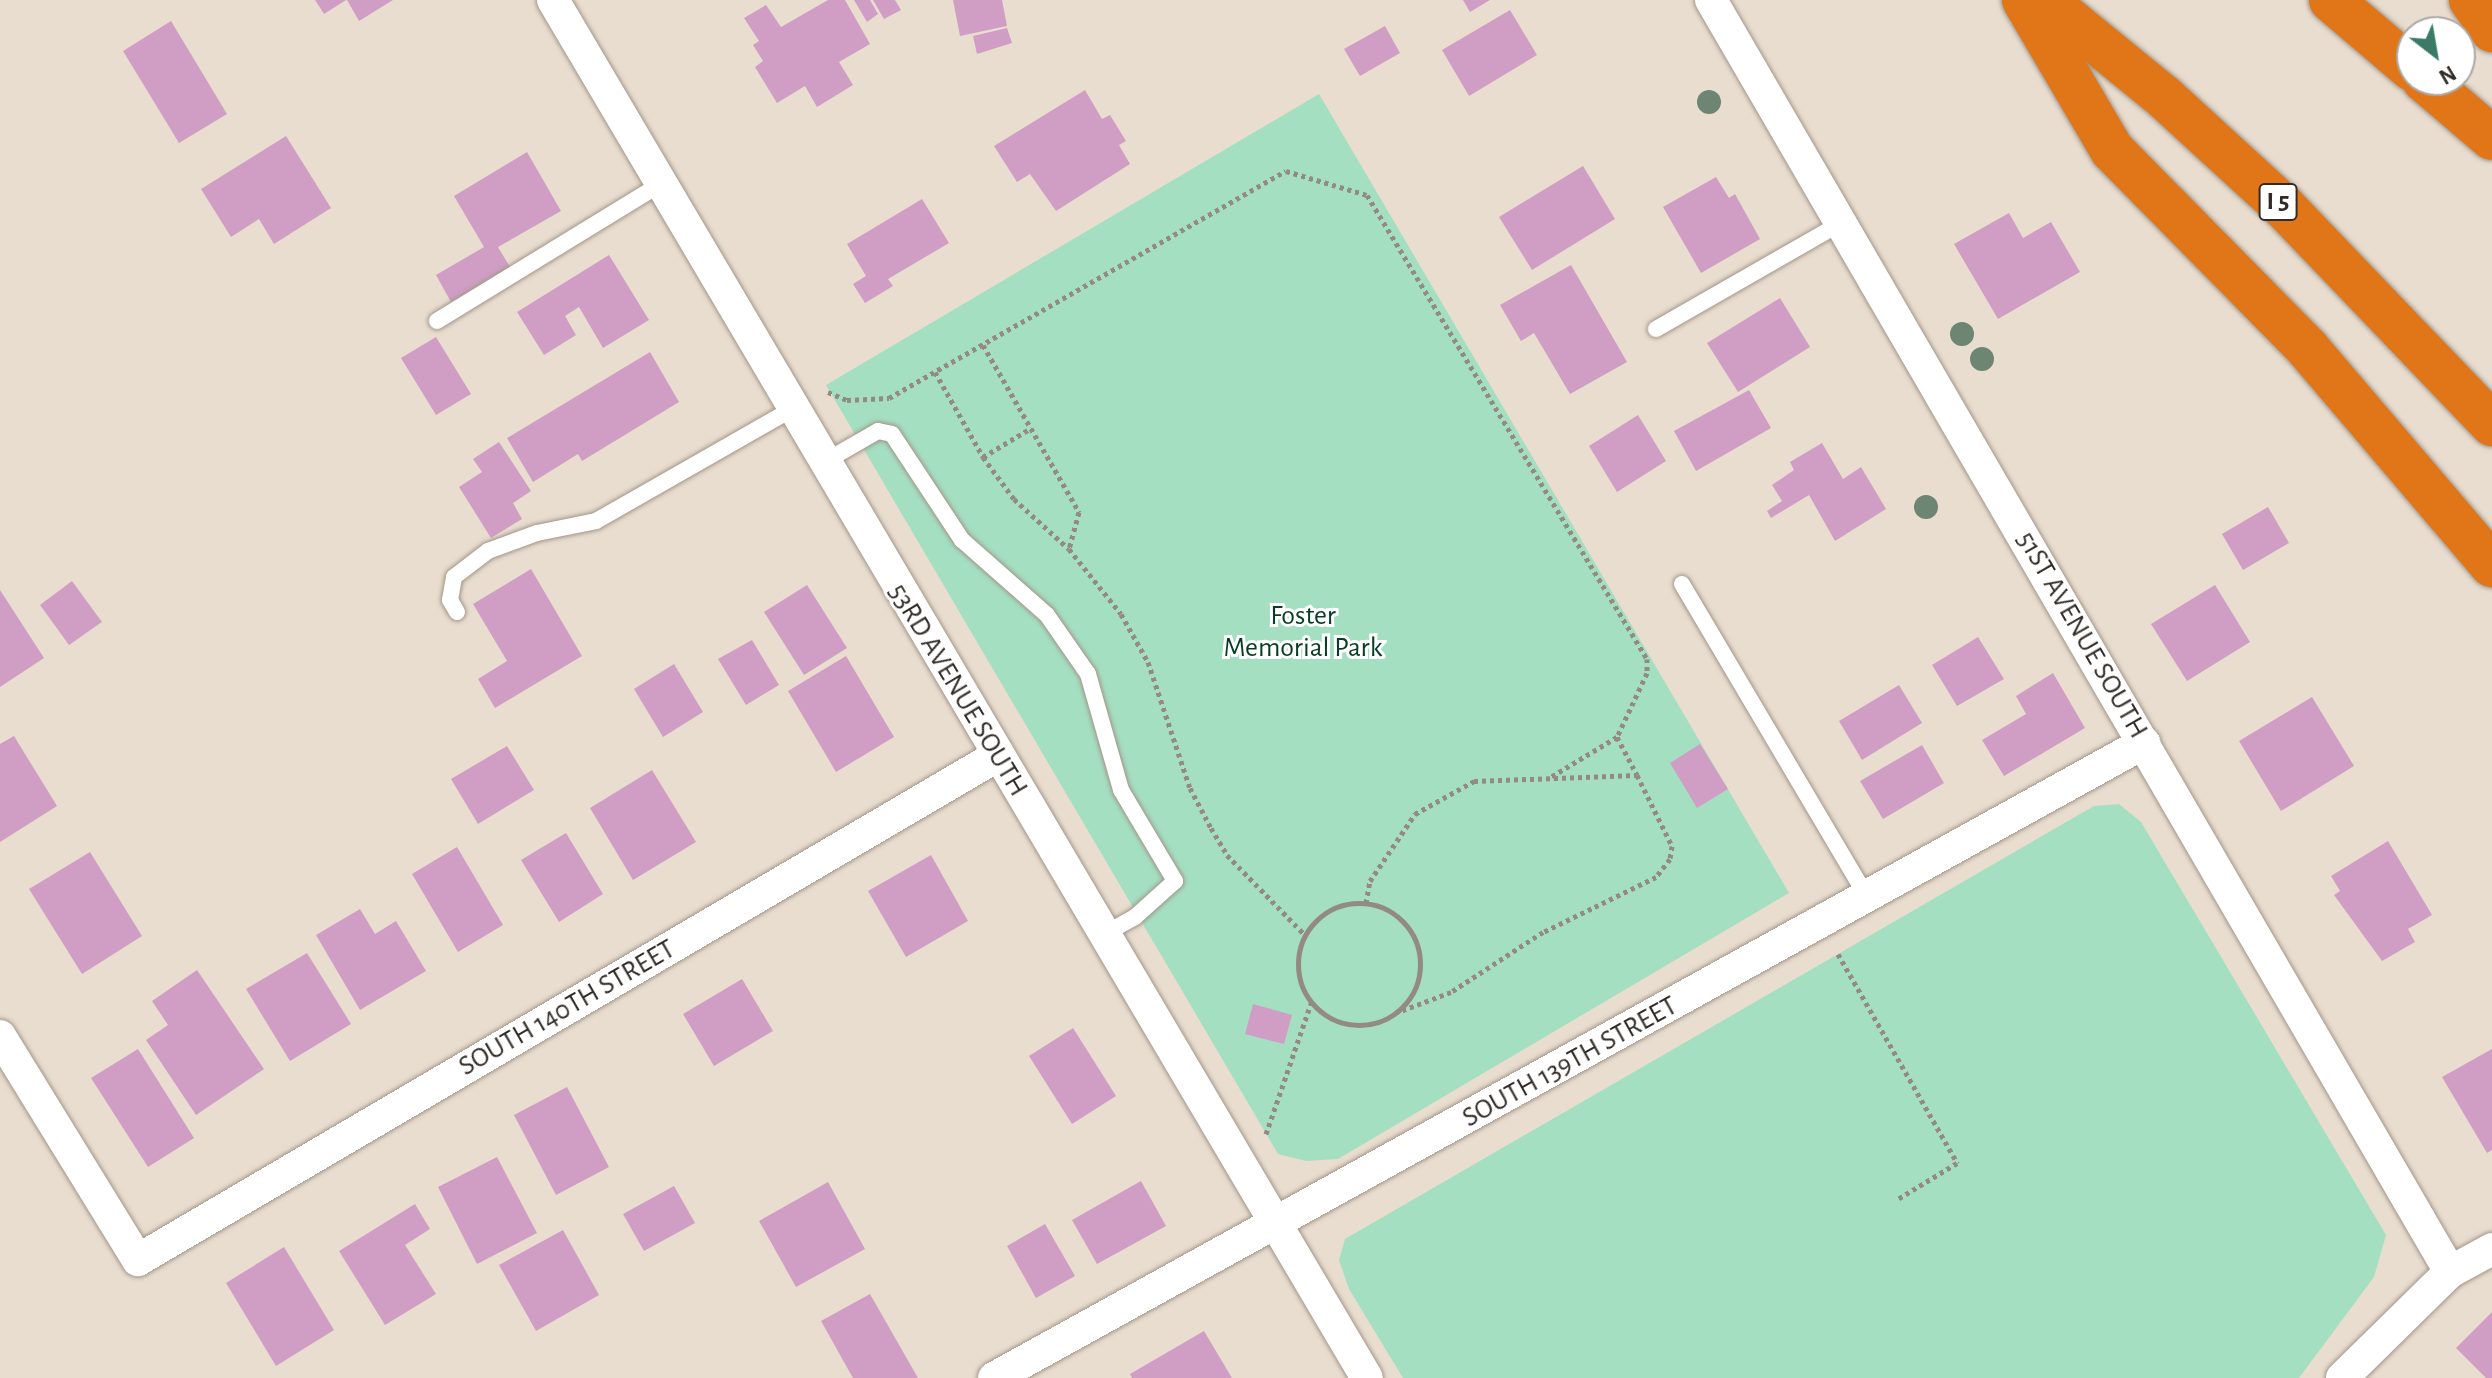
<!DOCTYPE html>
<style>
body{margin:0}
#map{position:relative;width:2492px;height:1378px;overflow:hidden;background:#e9ddcf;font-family:"Alegreya Sans",sans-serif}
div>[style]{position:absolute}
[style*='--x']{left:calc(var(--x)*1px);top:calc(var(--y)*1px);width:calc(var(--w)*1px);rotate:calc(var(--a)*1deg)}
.green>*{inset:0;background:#a4dfc1}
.building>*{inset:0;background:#d09ec5}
.path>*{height:5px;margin-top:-2.5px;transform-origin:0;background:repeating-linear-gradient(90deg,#938b81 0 4px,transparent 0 8px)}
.path>.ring{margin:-2.5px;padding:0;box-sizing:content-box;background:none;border:5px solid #938b81;border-radius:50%}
.roads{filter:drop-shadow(0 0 2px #a19689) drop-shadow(0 0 2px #a19689)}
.service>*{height:16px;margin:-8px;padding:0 8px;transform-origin:8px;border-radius:8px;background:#fff}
.minor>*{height:32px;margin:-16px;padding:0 16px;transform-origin:16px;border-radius:16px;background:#fff}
.motorway>*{height:44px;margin:-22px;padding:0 22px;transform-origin:22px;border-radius:22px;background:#e17618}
.trees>*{width:24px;height:24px;margin:-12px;border-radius:50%;background:#6d8573}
span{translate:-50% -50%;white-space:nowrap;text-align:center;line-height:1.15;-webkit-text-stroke:6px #fff;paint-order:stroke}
.shield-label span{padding:2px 6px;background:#fff;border:2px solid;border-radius:6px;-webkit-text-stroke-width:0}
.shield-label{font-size:26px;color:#302b26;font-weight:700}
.park-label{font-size:28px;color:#073d28}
.street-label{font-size:28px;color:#302b26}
.north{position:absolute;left:2396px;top:16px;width:80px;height:80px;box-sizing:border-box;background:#fff;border:2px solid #acaaa8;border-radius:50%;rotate:149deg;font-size:22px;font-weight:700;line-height:32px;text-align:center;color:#302b26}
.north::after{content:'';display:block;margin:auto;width:28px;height:36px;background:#3b7a67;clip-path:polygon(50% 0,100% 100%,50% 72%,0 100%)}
</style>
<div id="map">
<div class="green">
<i style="clip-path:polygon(1319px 94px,1789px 893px,1338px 1159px,1306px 1161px,1278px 1154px,826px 385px)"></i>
<i style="clip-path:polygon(2119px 804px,2141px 822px,2386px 1235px,2374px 1277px,2299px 1378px,1403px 1378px,1349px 1289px,1339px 1260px,1345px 1239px,2094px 806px)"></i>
</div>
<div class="building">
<i style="clip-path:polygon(315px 0,346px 0,324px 14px)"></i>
<i style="clip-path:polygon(347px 0,393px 0,359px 21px)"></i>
<i style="clip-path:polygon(828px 0,845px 0,870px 44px,839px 62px,853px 85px,817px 107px,805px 86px,777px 103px,755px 67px,763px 61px,753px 45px,759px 41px,744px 18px,766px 5px,781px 27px)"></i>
<i style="clip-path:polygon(854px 0,870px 0,878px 14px,867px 22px)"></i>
<i style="clip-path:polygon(873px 0,895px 0,901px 10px,884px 19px)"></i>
<i style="clip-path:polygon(953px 0,1002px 0,1007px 26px,960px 36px)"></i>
<i style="clip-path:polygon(1463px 0,1490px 0,1470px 12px)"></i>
<i style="clip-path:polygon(1510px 10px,1537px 55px,1469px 96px,1442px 50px)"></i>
<i style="clip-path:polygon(171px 21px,227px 114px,179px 143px,123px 51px)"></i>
<i style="clip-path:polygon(1385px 26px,1400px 53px,1360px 76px,1344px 49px)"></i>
<i style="clip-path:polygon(1007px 28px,1012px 43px,977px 54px,973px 36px)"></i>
<i style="clip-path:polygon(1085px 90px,1102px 119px,1110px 115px,1126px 141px,1119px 145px,1130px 164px,1056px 211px,1030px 174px,1017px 182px,994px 146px)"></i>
<i style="clip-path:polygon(286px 136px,331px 208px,274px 244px,259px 219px,231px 237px,201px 189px)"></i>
<i style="clip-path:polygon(527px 152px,561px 211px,498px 247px,510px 267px,451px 302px,436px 275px,484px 247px,454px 196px)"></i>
<i style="clip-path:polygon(1583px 166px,1615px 219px,1532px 270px,1499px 217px)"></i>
<i style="clip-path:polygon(1716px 177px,1729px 198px,1735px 194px,1760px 239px,1701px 273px,1663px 207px)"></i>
<i style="clip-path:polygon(922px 199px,949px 243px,888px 279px,893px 286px,865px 303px,853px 284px,866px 276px,847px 244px)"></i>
<i style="clip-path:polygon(2009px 213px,2023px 238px,2051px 222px,2080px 272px,1998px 319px,1954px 244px)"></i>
<i style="clip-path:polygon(609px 255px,649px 320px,603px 348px,579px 307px,565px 316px,576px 335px,544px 355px,517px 312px)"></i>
<i style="clip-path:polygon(1571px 265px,1627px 362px,1570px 394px,1534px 333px,1521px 341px,1500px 305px)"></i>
<i style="clip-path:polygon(1780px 298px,1810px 347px,1738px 392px,1707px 343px)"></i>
<i style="clip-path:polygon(436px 337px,471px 394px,436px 415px,401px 358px)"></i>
<i style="clip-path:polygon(650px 352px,679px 402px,582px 461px,578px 454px,533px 482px,507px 438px)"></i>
<i style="clip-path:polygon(1749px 390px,1771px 428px,1696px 471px,1674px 431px)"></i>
<i style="clip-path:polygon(1638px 415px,1666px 461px,1617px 492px,1589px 446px)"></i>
<i style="clip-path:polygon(499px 442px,531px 491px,513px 503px,522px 519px,491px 538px,459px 487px,482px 472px,473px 459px)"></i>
<i style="clip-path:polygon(1822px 443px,1843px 479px,1861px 467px,1886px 509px,1835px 541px,1809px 495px,1771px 518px,1767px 511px,1782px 501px,1772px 485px,1794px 470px,1790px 462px)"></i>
<i style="clip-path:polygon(2268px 507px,2289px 543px,2243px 570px,2222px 534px)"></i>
<i style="clip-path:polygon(531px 569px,582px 656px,495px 708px,478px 679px,507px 661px,473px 604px)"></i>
<i style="clip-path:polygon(72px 581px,102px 622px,69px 645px,40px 605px)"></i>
<i style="clip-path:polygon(807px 585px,847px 648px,804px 675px,764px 612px)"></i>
<i style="clip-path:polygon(2215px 585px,2250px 642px,2187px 681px,2151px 624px)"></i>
<i style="clip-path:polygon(0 590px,44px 658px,0 687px)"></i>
<i style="clip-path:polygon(1978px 637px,2004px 679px,1957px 706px,1932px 665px)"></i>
<i style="clip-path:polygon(752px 640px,779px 685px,746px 705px,718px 659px)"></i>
<i style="clip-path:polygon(846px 656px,894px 737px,836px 772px,788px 691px)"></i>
<i style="clip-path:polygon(674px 664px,703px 712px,663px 737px,634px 689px)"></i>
<i style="clip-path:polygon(2053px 673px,2085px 728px,2004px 776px,1982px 740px,2026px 714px,2016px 696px)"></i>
<i style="clip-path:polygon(1899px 685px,1922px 723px,1862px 760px,1839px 721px)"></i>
<i style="clip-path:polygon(2312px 697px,2354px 766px,2281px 811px,2239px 741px)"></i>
<i style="clip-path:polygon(14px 736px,57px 806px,0 842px,0 744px)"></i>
<i style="clip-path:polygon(1700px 744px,1728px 789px,1697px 808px,1670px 763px)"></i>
<i style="clip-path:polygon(1922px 745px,1944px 783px,1883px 819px,1860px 781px)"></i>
<i style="clip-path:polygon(507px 746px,534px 790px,478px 824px,451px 779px)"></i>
<i style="clip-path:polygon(652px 770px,696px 842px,633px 880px,590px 808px)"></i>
<i style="clip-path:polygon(566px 833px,603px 894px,559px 922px,521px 860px)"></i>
<i style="clip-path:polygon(2388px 841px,2432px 915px,2408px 929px,2415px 942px,2382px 961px,2334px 895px,2340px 891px,2331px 876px)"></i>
<i style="clip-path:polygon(457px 847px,503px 925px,458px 952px,412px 874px)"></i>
<i style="clip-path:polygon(90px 852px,142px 936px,82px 974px,29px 889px)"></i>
<i style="clip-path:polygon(931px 855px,968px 921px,906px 957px,868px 891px)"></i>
<i style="clip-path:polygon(360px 909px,375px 934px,396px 921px,426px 971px,360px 1010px,316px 935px)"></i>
<i style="clip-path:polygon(307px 953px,351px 1024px,290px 1061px,246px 989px)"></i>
<i style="clip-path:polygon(197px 970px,264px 1069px,196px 1115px,146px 1040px,168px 1025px,152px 1001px)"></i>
<i style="clip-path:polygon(742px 979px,773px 1031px,714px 1066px,683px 1014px)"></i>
<i style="clip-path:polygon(1253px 1004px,1292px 1015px,1284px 1044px,1245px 1034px)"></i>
<i style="clip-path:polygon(1073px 1028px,1116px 1096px,1072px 1124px,1029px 1056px)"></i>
<i style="clip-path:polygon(138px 1049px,194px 1138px,148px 1167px,91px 1078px)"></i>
<i style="clip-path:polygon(2492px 1049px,2492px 1150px,2487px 1153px,2442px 1077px)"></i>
<i style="clip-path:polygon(567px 1087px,609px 1167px,556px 1195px,514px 1115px)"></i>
<i style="clip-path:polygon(497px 1157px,537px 1233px,477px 1264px,438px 1187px)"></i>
<i style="clip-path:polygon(1141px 1181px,1166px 1226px,1097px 1264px,1072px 1220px)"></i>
<i style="clip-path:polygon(828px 1182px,865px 1249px,796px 1287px,759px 1221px)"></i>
<i style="clip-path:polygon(674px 1186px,695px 1223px,644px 1251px,623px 1214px)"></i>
<i style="clip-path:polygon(415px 1204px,430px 1229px,405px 1245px,436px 1294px,385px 1325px,339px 1251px)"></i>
<i style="clip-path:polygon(1045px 1224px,1075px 1276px,1036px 1298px,1007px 1246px)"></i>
<i style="clip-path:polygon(563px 1230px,599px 1295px,536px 1331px,499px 1265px)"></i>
<i style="clip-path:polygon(284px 1247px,334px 1330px,276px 1366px,226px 1283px)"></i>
<i style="clip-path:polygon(870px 1294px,918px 1378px,853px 1378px,821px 1321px)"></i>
<i style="clip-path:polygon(2492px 1312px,2492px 1378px,2486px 1378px,2456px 1348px)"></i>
<i style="clip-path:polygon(1204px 1331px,1232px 1378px,1132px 1378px,1130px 1374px)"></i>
</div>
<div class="path">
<i style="--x:983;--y:345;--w:193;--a:60.1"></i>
<i style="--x:1079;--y:512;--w:38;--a:105"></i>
<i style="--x:935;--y:372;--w:98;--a:60.5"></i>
<i style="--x:983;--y:457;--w:52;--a:53.6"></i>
<i style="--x:1014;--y:499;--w:74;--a:42.3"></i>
<i style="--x:1069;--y:549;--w:83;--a:51.3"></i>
<i style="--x:1121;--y:614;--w:55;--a:60.6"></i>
<i style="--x:1148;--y:662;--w:133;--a:71.6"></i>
<i style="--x:1190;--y:788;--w:45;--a:62.3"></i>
<i style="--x:1211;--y:828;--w:31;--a:59"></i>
<i style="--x:1227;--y:855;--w:112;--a:45.7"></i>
<i style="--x:828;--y:392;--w:21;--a:23"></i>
<i style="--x:847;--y:400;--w:42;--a:-2.7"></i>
<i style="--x:889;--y:398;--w:457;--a:-29.8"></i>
<i style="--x:1286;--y:171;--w:84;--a:16.5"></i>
<i style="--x:1367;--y:195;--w:542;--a:58.89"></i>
<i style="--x:1647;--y:659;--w:14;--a:90"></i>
<i style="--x:1647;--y:673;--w:71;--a:115.1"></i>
<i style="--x:1617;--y:737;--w:79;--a:148.9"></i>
<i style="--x:983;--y:457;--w:56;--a:-31.1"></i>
<i style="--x:1617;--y:737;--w:43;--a:62.2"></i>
<i style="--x:1366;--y:903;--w:22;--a:-80"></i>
<i style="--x:1370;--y:881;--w:81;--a:-56.1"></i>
<i style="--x:1415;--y:814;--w:68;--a:-29.2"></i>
<i style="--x:1474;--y:781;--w:163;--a:-2.1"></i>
<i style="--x:1637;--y:775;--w:79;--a:63.8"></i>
<i style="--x:1672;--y:846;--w:13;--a:99"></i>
<i style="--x:1670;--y:859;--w:23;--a:128"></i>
<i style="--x:1656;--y:877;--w:126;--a:154"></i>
<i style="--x:1543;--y:932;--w:110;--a:146.9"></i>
<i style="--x:1451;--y:992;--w:57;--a:159.3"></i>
<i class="ring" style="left:1298px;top:903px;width:117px;height:117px"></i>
<i style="--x:1838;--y:954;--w:241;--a:60.3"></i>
<i style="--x:1957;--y:1163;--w:69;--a:148.6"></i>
<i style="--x:1266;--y:1134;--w:139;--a:-71"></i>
</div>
<div class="roads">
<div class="service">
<i style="--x:437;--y:321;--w:263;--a:-31.5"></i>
<i style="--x:1656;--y:329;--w:213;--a:-29.8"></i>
<i style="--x:824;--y:462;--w:62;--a:-29.9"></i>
<i style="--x:878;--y:431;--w:14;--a:12"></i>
<i style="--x:892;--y:434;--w:127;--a:56.6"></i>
<i style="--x:962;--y:540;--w:113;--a:41.4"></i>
<i style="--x:1047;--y:615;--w:72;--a:55.2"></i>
<i style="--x:1088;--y:674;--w:121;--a:74.1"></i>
<i style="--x:1121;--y:790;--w:106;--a:59.3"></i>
<i style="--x:1175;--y:881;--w:54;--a:138"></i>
<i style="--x:1135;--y:917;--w:37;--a:151"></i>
<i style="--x:1682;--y:584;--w:364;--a:59.4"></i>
<i style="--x:457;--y:612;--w:14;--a:-120"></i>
<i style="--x:450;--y:600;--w:23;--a:-80"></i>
<i style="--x:454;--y:577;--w:43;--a:-37.4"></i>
<i style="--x:488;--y:551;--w:52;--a:-20.2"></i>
<i style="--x:537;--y:533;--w:60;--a:-11.5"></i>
<i style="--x:596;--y:521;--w:226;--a:-29.7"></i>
</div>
<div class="minor">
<i style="--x:553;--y:0;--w:1600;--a:59.43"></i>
<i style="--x:1711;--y:0;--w:1471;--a:59.84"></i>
<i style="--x:0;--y:1036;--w:263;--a:58.4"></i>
<i style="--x:138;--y:1260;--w:996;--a:-30.4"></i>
<i style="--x:994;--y:1378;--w:1314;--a:-28.91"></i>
<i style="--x:2342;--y:1378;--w:151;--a:-44.5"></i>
<i style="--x:2450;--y:1272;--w:48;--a:-28.7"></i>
</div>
<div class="motorway">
<i style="--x:2024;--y:0;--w:174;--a:59.6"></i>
<i style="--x:2112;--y:150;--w:279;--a:45.4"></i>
<i style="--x:2308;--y:349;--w:284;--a:49.6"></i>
<i style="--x:2045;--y:0;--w:155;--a:39.2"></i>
<i style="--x:2165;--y:98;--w:161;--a:42.5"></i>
<i style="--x:2284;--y:207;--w:301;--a:46.2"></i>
<i style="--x:2331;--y:0;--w:106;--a:40.4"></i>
<i style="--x:2471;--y:0;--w:37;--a:55"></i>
<i style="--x:2424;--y:80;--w:89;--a:40.5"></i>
</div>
</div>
<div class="trees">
<i style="left:1709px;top:102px"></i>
<i style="left:1962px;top:334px"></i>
<i style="left:1982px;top:359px"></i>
<i style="left:1926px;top:507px"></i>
</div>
<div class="shield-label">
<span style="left:2278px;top:202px">I 5</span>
</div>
<div class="park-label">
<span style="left:1303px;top:632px">Foster<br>Memorial Park</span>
</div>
<div class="street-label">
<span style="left:2082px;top:635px;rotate:60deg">51ST AVENUE SOUTH</span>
<span style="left:958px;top:690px;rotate:59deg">53RD AVENUE SOUTH</span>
<span style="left:567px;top:1008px;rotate:-30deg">SOUTH 140TH STREET</span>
<span style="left:1570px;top:1062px;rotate:-29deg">SOUTH 139TH STREET</span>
</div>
<div class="north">N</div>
</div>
